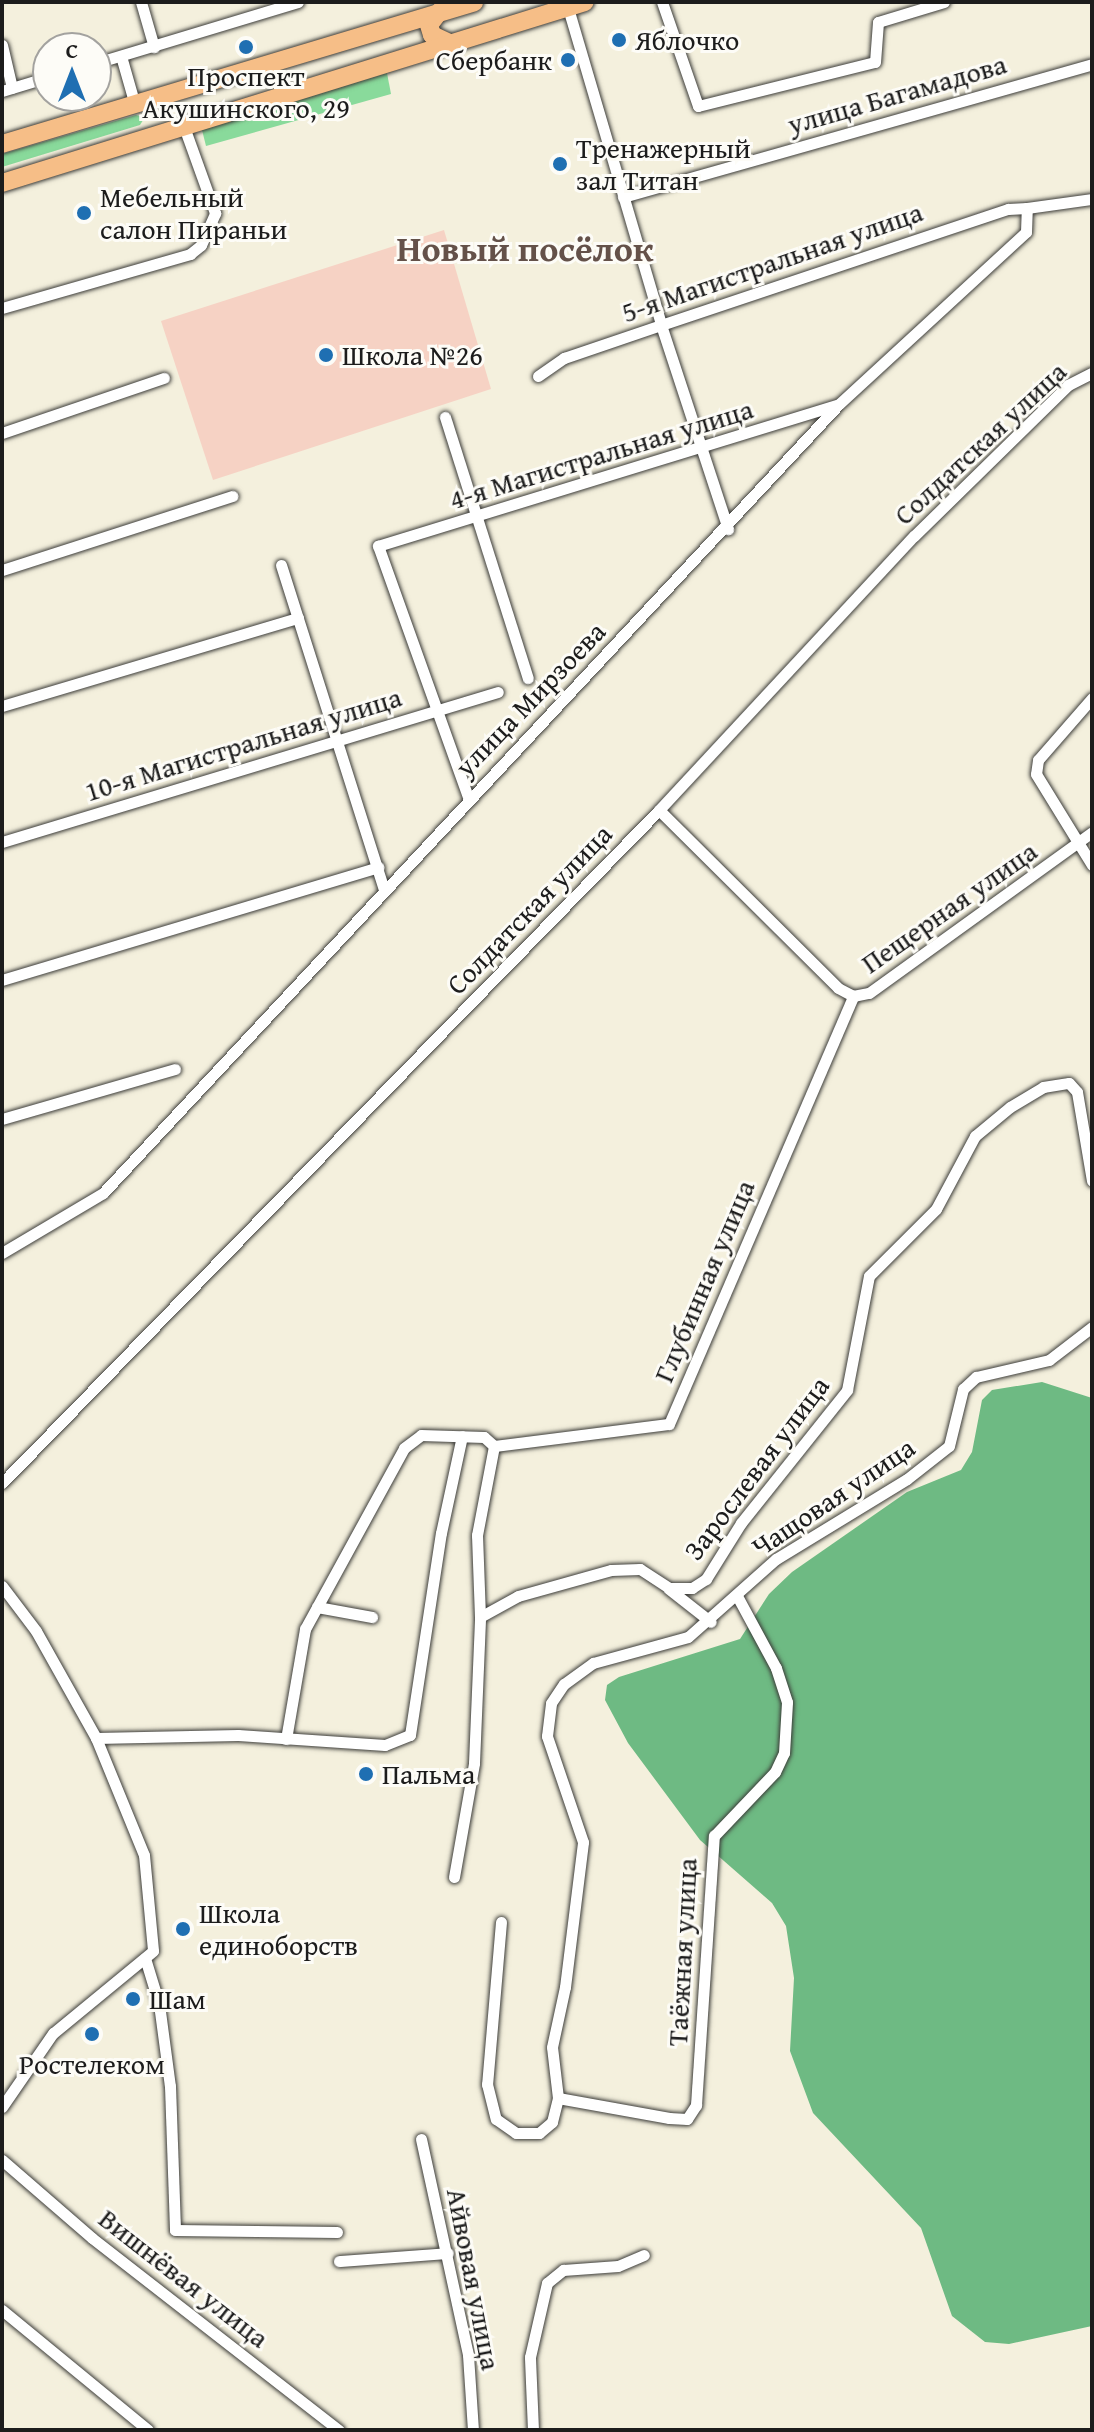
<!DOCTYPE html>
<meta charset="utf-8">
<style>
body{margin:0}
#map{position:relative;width:1094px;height:2432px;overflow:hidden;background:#f4f0dd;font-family:"Gentium Book Plus",serif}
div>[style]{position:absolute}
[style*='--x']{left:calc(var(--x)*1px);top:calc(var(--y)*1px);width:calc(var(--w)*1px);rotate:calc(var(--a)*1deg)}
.built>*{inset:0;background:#f6d2c4}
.green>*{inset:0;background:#89da9b}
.forest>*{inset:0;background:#6eba83}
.roads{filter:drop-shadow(0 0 2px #3c3c39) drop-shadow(0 0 2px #3c3c39)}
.minor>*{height:11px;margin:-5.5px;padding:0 5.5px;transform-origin:5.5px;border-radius:5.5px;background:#fff}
.primary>*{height:18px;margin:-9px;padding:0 9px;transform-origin:9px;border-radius:9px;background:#f6be87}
.dots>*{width:22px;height:22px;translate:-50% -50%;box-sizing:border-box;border:4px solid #fdfcf7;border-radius:50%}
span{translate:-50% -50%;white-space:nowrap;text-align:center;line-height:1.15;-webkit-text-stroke:6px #fdfcf7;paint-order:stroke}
.poi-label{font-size:28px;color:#1c1c1c}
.left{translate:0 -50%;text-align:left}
.right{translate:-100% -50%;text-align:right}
.street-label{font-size:28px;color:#1c1c1c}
.district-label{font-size:36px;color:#645149;font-weight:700}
.frame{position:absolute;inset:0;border:4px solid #1c1c1c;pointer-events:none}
.north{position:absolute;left:32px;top:32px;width:80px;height:80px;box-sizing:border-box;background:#fdfcf7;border:2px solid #a3a29f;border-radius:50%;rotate:0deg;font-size:22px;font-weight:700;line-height:32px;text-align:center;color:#1c1c1c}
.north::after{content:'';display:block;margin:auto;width:28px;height:36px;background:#1f6fb2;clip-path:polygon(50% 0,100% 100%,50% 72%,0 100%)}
</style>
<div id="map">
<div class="built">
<i style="clip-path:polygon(444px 230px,491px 389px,213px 480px,161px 321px)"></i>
</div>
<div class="green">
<i style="clip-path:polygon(387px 73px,391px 94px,206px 146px,202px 130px)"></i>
<i style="clip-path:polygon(136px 115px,145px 117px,140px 125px,2px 167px,2px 154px)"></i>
</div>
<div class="forest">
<i style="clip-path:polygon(1042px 1382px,1092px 1398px,1092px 2326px,1009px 2344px,985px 2342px,952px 2316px,921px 2228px,813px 2113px,790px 2051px,794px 1978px,786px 1926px,772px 1903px,700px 1840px,628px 1743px,605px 1700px,607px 1685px,619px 1677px,740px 1639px,769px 1594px,792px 1572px,907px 1492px,961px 1470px,972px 1452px,982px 1400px,992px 1390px)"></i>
</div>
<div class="roads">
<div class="minor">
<i style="--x:141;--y:2;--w:47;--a:73.9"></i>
<i style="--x:662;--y:2;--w:110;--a:70.9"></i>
<i style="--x:698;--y:106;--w:182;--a:-14"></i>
<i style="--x:875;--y:62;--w:40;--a:-85.7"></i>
<i style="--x:878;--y:22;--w:69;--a:-16.9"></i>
<i style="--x:568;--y:8;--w:330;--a:73.6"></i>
<i style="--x:661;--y:325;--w:215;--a:71.8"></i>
<i style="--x:2;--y:45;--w:44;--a:76.9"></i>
<i style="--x:121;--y:56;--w:51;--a:74.1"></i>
<i style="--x:96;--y:63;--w:211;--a:-16.8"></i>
<i style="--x:2;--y:91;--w:48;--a:-16.9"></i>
<i style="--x:623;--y:197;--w:487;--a:-15.8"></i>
<i style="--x:2;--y:308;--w:196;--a:-16"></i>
<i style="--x:190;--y:254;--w:14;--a:-39"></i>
<i style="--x:201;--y:245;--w:35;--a:-66"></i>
<i style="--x:215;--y:213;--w:91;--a:-109.8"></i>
<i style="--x:538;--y:376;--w:32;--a:-35"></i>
<i style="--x:564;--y:358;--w:102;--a:-18.8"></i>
<i style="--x:661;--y:325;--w:366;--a:-18.5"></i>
<i style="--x:1008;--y:209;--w:19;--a:-3"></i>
<i style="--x:445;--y:417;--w:274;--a:72.4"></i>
<i style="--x:2;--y:433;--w:171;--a:-18.8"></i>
<i style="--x:281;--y:565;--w:340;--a:72.4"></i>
<i style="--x:2;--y:570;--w:242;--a:-17.8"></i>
<i style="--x:1092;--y:698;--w:82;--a:131.1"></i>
<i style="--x:1038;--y:760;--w:14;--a:98"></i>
<i style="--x:1036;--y:774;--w:107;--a:58.4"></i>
<i style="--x:2;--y:706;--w:309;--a:-16.6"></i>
<i style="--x:468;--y:797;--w:267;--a:-109.7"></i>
<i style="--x:378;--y:546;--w:480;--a:-17.1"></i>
<i style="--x:659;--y:810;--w:252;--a:44.8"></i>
<i style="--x:838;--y:988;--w:17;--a:28"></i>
<i style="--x:853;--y:996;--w:16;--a:-11"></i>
<i style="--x:869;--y:993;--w:275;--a:-35.8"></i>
<i style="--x:2;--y:842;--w:518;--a:-16.83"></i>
<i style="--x:2;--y:980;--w:393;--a:-16.7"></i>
<i style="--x:2;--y:1119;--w:180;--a:-16.1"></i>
<i style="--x:2;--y:1253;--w:117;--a:-30.7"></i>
<i style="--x:103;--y:1193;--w:1079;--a:-46.99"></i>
<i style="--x:839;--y:404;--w:254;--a:-42.6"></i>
<i style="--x:1026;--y:232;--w:24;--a:-88"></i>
<i style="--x:1027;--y:208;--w:66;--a:-7.9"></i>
<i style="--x:494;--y:1446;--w:176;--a:-7.2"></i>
<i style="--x:669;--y:1424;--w:466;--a:-66.7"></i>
<i style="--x:2;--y:1483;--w:941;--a:-45.69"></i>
<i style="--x:659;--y:810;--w:374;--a:-47.1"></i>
<i style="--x:914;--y:536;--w:216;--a:-44.4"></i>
<i style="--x:1068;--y:385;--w:27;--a:-27"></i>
<i style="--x:2;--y:1586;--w:56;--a:52.9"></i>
<i style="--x:36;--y:1631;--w:123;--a:60.7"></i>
<i style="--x:96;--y:1738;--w:126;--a:67.7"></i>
<i style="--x:144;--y:1855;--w:96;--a:84.6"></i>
<i style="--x:153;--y:1951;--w:129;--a:140.6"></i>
<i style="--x:53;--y:2033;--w:90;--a:124.6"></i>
<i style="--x:669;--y:1589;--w:53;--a:38.2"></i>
<i style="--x:317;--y:1607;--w:56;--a:10.3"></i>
<i style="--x:96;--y:1738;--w:142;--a:-1.2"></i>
<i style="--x:238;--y:1735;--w:147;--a:3.9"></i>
<i style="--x:385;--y:1745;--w:27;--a:-22"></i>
<i style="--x:410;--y:1735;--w:204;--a:-81.3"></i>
<i style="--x:441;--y:1533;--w:99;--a:-77.8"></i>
<i style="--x:286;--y:1739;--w:112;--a:-80.2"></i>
<i style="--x:305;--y:1629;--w:206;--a:-61.3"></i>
<i style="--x:404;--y:1448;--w:21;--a:-37"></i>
<i style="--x:421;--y:1435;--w:63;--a:1.8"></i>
<i style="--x:484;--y:1437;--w:13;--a:42"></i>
<i style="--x:494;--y:1446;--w:91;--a:100.8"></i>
<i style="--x:477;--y:1535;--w:82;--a:87.9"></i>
<i style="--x:454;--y:1877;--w:116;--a:-80"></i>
<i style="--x:474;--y:1763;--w:146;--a:-87.6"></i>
<i style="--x:480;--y:1617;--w:43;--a:-28.9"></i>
<i style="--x:518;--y:1596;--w:97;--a:-15.6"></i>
<i style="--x:611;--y:1570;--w:29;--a:-2"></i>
<i style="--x:640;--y:1569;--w:35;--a:33"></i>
<i style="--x:669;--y:1588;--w:23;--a:0"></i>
<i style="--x:692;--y:1588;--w:17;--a:-33"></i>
<i style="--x:706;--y:1579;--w:66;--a:-58"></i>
<i style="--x:741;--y:1523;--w:170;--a:-51.4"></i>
<i style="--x:847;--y:1390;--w:116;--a:-79.1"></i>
<i style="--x:869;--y:1276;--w:95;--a:-45"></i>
<i style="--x:936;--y:1209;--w:83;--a:-61.9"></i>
<i style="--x:975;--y:1136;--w:45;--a:-39.6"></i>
<i style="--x:1010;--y:1107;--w:39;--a:-31"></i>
<i style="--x:1043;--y:1087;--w:26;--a:-9"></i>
<i style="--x:1069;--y:1083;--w:12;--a:48"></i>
<i style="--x:1077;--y:1092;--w:90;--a:80.4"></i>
<i style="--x:501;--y:1922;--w:163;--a:94.9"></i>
<i style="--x:487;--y:2084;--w:36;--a:76"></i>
<i style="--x:496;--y:2119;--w:24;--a:35"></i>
<i style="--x:516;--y:2133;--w:23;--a:0"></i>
<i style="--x:539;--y:2133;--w:17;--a:-40"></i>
<i style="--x:552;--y:2122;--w:25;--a:-76"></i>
<i style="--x:145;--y:1958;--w:48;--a:73.1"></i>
<i style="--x:159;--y:2004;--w:83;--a:82.4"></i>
<i style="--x:170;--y:2086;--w:144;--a:88"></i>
<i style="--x:175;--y:2230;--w:162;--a:0.7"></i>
<i style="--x:558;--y:2098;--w:51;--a:-96.7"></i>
<i style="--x:552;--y:2047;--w:61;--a:-77.8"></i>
<i style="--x:565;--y:1987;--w:146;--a:-82.9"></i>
<i style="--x:583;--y:1842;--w:112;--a:-108.8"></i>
<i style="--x:547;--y:1736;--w:33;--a:-83"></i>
<i style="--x:551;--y:1703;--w:23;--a:-56"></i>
<i style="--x:564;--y:1684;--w:36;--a:-36"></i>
<i style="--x:593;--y:1663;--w:98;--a:-15.3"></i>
<i style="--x:688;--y:1637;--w:118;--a:-41.6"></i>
<i style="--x:776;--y:1559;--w:153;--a:-31.4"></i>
<i style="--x:907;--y:1479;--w:53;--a:-38.2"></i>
<i style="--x:949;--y:1446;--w:59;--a:-76.2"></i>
<i style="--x:963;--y:1389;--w:18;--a:-43"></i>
<i style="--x:976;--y:1377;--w:75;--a:-13.1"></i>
<i style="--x:1049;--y:1360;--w:54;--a:-37.5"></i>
<i style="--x:558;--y:2098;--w:113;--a:10.2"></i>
<i style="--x:669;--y:2118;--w:18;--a:3"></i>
<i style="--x:687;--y:2119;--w:17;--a:-57"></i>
<i style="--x:696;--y:2105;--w:270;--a:-86.2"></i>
<i style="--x:714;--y:1836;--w:88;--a:-46.4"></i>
<i style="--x:775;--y:1772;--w:21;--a:-65"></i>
<i style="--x:784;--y:1753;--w:51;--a:-86.6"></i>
<i style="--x:787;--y:1702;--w:36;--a:-108"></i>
<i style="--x:776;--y:1668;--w:82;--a:-118.4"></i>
<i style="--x:421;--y:2139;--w:221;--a:77.7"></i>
<i style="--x:468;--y:2355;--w:75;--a:86.2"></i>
<i style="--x:2;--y:2160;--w:119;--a:40.9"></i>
<i style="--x:92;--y:2238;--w:313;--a:37.9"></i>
<i style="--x:339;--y:2261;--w:109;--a:-4.2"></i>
<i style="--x:2;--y:2310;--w:189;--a:39.4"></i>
<i style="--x:533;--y:2430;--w:73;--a:-92.4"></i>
<i style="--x:530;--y:2357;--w:76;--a:-77.1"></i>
<i style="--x:547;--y:2283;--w:21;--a:-39"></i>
<i style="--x:563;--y:2270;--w:55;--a:-4.2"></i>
<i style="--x:618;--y:2266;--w:28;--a:-23"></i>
</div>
<div class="primary">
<i style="--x:439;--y:12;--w:16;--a:128"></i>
<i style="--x:429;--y:25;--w:10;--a:73"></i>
<i style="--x:432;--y:35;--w:23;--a:25"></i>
<i style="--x:2;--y:144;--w:493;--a:-16.7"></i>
<i style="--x:2;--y:183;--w:610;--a:-17.25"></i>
</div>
</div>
<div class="dots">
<i style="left:619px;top:40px;background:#1f6fb2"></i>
<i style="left:246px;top:47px;background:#1f6fb2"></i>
<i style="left:568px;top:60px;background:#1f6fb2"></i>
<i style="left:560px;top:164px;background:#1f6fb2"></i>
<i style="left:84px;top:213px;background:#1f6fb2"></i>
<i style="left:326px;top:355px;background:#1f6fb2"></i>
<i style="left:366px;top:1774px;background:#1f6fb2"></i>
<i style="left:183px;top:1929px;background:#1f6fb2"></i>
<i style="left:133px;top:1999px;background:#1f6fb2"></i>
<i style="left:92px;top:2034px;background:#1f6fb2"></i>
</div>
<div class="poi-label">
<span class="left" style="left:635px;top:40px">Яблочко</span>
<span class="right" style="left:552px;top:60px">Сбербанк</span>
<span style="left:246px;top:92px">Проспект<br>Акушинского, 29</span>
<span class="left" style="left:576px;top:164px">Тренажерный<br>зал Титан</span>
<span class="left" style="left:100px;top:213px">Мебельный<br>салон Пираньи</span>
<span class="left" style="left:342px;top:355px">Школа №26</span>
<span class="left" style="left:382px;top:1774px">Пальма</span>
<span class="left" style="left:199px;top:1929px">Школа<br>единоборств</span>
<span class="left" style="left:149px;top:1999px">Шам</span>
<span style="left:92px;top:2064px">Ростелеком</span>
</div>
<div class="street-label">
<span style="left:897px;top:94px;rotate:-16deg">улица Багамадова</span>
<span style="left:772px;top:262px;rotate:-19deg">5-я Магистральная улица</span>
<span style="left:980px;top:443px;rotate:-43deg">Солдатская улица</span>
<span style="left:601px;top:454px;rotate:-17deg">4-я Магистральная улица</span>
<span style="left:530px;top:699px;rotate:-46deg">улица Мирзоева</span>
<span style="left:243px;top:744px;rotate:-17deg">10-я Магистральная улица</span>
<span style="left:949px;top:907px;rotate:-35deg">Пещерная улица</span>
<span style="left:529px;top:909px;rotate:-46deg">Солдатская улица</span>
<span style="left:704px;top:1281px;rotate:-67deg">Глубинная улица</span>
<span style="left:756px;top:1468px;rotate:-53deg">Зарослевая улица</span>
<span style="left:833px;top:1497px;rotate:-34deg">Чащовая улица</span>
<span style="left:682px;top:1952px;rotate:-87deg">Таёжная улица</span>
<span style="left:184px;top:2278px;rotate:38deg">Вишнёвая улица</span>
<span style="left:474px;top:2279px;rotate:79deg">Айвовая улица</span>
</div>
<div class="district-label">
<span style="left:525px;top:248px">Новый посёлок</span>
</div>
<div class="frame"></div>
<div class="north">С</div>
</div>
